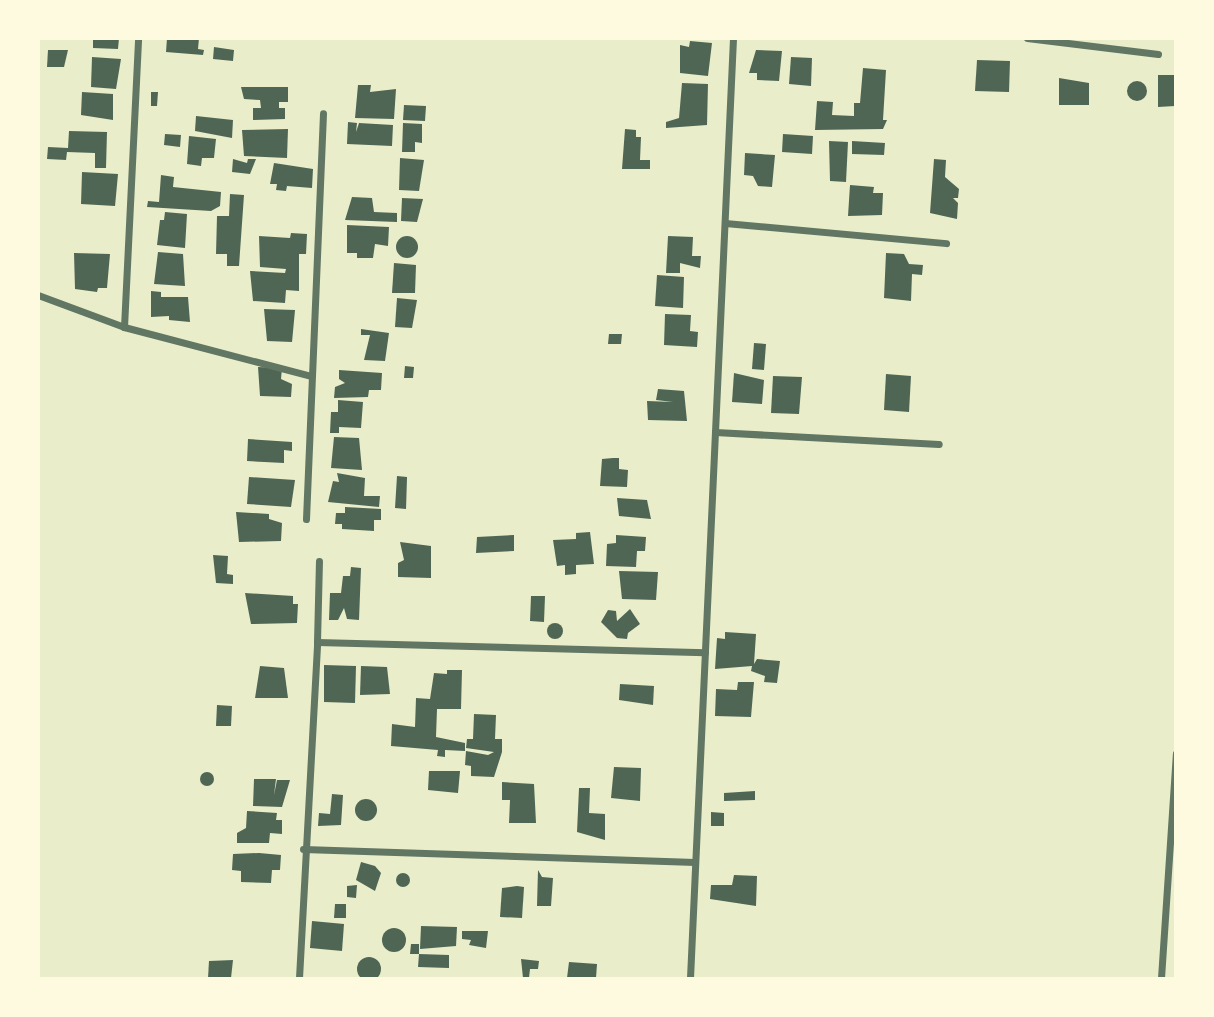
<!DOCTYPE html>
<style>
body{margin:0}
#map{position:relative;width:1214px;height:1017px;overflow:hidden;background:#e9edc9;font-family:Poppins,sans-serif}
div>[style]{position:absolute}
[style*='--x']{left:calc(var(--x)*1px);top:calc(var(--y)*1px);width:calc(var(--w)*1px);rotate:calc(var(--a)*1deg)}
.building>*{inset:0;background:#4f6655}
.round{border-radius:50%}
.minor>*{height:7px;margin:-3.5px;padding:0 3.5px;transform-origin:3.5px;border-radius:3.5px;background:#617663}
span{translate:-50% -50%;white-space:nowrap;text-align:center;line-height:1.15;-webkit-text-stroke:6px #fefae0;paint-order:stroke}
.frame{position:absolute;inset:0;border:40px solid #fefae0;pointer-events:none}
</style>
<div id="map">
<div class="building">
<i style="clip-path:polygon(93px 38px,119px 38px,118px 49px,93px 48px)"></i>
<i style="clip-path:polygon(167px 38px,199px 38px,198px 49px,204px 50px,203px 55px,166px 52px)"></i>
<i style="clip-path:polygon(690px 41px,712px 43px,708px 76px,680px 73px,680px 45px,689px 47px)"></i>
<i style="clip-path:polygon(214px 47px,234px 50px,233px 61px,213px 59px)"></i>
<i style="clip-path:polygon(48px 50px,68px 50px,64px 67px,47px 67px)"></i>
<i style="clip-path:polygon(756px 50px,782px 51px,779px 81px,757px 80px,757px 73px,749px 73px)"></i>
<i style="clip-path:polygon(92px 57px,121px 59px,116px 89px,91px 87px)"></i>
<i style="clip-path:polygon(791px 57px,812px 58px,811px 86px,789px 84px)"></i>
<i style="clip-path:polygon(977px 60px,1010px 61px,1009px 92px,975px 91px)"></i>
<i style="clip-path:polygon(863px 68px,886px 70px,883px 120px,887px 120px,883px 129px,815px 130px,817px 101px,833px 102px,832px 115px,854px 116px,854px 103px,860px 103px)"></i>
<i style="clip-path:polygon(1158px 75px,1176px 75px,1175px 106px,1158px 107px)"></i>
<i style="clip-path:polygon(1059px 78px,1089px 83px,1089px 105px,1059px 105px)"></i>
<i class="round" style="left:1127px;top:81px;width:20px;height:20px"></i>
<i style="clip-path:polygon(682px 83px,708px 84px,707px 125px,666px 128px,666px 122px,679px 118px)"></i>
<i style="clip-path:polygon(358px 85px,371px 85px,370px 92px,396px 89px,394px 119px,355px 118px)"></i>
<i style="clip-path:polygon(241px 87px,288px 87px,288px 102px,279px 102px,279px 108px,285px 108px,285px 119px,253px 120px,253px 108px,261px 108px,260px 100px,244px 99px)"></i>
<i style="clip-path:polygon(82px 92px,113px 94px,113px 120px,81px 115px)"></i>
<i style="clip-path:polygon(151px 92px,158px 92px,157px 106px,151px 106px)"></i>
<i style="clip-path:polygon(404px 105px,426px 106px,425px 121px,403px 120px)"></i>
<i style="clip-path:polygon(196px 116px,233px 120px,232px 138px,195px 131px)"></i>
<i style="clip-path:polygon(348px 122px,357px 123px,356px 132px,359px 123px,393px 125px,392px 146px,347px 144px)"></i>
<i style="clip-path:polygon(403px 123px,422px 124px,422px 143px,415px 142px,415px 152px,402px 152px)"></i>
<i style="clip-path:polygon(288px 129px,287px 158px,244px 156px,242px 130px)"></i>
<i style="clip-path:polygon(625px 129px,636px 130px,636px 137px,641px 137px,640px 160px,650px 160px,650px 169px,622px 169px)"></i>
<i style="clip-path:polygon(69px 131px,107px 132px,106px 168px,95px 168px,95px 153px,67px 152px,66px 160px,47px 159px,48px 147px,68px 148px)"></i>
<i style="clip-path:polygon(165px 134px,181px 135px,180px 147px,164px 145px)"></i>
<i style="clip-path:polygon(783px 134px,813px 136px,812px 154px,782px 152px)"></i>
<i style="clip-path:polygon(189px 136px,216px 139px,214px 158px,202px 158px,201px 166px,187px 164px)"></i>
<i style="clip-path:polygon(829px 141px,848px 142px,846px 182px,830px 181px)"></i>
<i style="clip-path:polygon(852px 141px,885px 143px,884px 155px,852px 154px)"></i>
<i style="clip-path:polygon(745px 153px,775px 155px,772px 187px,758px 186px,753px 176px,744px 175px)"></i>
<i style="clip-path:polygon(400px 158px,424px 160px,419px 191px,399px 190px)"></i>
<i style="clip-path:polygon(233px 159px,247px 163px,248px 159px,256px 159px,250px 174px,232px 172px)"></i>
<i style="clip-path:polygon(934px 159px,946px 160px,945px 177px,959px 189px,958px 198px,953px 198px,958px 203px,957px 219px,930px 213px)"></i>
<i style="clip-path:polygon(274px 163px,313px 169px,312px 188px,287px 186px,286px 191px,276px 190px,277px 184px,270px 184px)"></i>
<i style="clip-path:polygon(82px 172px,118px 174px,115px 206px,81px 204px)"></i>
<i style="clip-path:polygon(161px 175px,174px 177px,173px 187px,221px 192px,220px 206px,211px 211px,147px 207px,148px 201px,159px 202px)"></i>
<i style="clip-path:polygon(850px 185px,874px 187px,873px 193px,883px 193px,882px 215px,848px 216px)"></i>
<i style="clip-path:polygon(230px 194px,244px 195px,239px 266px,227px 266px,227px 254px,216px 254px,217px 216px,229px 216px)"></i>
<i style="clip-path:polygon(352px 197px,372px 198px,374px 212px,397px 213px,397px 222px,345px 220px)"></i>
<i style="clip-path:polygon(402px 198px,423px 199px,417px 222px,401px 221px)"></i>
<i style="clip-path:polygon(165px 212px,187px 214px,185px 248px,157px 245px,160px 220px,164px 220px)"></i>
<i style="clip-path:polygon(347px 225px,389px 227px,388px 246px,375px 244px,373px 258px,357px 258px,357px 253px,347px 253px)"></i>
<i style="clip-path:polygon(291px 233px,307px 234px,306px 254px,299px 254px,299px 291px,286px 290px,285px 303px,253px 301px,250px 271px,285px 273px,286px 269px,260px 267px,259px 236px,290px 238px)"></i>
<i class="round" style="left:396px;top:236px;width:22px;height:22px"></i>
<i style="clip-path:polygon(668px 236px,693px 237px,692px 256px,701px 256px,700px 268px,680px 263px,680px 273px,666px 273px)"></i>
<i style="clip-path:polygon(158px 252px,183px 254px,185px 286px,154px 284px)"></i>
<i style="clip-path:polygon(74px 253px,110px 254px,107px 288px,98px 288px,97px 292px,75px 289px)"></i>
<i style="clip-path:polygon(886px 253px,904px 254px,909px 264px,923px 265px,922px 275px,912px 274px,911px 301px,884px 298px)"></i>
<i style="clip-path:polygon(394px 263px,416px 265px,415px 293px,392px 293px)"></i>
<i style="clip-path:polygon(657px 275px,684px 277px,683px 308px,655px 306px)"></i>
<i style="clip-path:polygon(151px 291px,161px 292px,161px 297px,188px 297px,190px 322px,169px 320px,169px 316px,151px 317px)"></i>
<i style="clip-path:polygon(397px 298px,417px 300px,412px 328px,395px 327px)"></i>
<i style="clip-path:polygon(264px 309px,295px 310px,292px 342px,267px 341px)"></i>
<i style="clip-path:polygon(665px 314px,691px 315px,690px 331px,698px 332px,697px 347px,664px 345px)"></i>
<i style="clip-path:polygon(361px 329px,389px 333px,385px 361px,364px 360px,370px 335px,361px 335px)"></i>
<i style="clip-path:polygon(609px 334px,622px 334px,621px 344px,608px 344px)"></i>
<i style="clip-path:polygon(754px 343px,766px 344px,764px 370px,752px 369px)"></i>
<i style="clip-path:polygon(405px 366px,414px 367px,413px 378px,404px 378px)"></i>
<i style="clip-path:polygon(258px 367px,282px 368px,281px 379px,292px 384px,291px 397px,260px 396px)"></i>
<i style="clip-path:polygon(339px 370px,382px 373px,381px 390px,369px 390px,368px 397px,334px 398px,335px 387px,345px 383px,339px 379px)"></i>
<i style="clip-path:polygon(734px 373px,764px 380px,762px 404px,732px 402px)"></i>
<i style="clip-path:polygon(886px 374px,911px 376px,909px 412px,884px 410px)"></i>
<i style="clip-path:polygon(773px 376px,802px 377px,799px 414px,771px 413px)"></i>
<i style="clip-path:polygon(658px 389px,684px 391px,687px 421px,648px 420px,647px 401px,673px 402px,656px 400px)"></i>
<i style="clip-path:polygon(338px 400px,363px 402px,361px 428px,339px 427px,339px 433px,330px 433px,331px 412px,338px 412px)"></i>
<i style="clip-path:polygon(334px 437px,359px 438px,362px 470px,331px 468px)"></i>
<i style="clip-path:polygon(248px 439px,292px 442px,292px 451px,284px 450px,284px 463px,247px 461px)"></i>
<i style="clip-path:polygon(613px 458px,619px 458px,619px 469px,628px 470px,627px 487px,600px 486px,602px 459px)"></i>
<i style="clip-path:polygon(337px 473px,365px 478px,364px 496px,380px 496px,379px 507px,328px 502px,333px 481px,339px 482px)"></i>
<i style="clip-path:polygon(397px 476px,407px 477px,406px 509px,395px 508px)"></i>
<i style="clip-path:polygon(249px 477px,295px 480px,291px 507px,247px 504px)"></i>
<i style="clip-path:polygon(617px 498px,647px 500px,651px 519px,619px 516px)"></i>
<i style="clip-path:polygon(345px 507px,381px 509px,381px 520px,374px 520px,374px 531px,342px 529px,342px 524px,335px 524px,336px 513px,345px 513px)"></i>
<i style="clip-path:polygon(236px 512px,269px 514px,269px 519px,282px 523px,281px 541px,239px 542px)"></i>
<i style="clip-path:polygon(590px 532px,594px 564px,576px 565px,576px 574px,565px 575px,565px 565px,557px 566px,553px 540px,576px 539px,576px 533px)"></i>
<i style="clip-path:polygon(514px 535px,514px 551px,476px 553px,477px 537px)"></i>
<i style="clip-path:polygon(616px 535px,646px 537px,645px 551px,637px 551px,636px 567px,606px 566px,607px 544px,616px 543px)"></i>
<i style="clip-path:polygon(400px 542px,431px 546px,431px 578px,398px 577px,398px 563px,404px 560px)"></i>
<i style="clip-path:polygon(213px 555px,228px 556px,227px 574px,233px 575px,233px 584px,216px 583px)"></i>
<i style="clip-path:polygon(351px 567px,361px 568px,359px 620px,347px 619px,344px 608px,338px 620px,329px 620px,330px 593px,341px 593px,343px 576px,350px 576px)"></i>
<i style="clip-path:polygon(619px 571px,658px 572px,656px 600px,622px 599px)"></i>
<i style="clip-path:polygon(245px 593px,293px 596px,293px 604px,298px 604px,297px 623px,251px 624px)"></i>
<i style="clip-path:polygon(531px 596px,545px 596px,544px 622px,530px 621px)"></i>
<i style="clip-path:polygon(630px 609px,640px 624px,628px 633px,627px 639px,617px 638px,601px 622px,608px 610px,616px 611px,617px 621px)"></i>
<i class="round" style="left:547px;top:623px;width:16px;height:16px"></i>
<i style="clip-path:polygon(725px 632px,756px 634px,754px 664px,757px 659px,780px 661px,777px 683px,764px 682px,765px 676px,751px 671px,752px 666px,715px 669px,717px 638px,725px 639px)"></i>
<i style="clip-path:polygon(324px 665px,356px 666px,355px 703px,324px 702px)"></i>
<i style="clip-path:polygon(260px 666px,284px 668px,288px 698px,255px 698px)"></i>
<i style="clip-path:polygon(361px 666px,387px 667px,390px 694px,360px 695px)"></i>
<i style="clip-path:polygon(447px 670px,462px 670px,461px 709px,437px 709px,436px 737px,465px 743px,465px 751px,445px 750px,445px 757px,437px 756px,438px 750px,391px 746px,392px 724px,415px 727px,416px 698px,430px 699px,434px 673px,447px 674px)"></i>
<i style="clip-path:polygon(738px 682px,754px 682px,751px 717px,715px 716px,716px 689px,737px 690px)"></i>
<i style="clip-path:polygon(620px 684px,654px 686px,653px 705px,619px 700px)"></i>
<i style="clip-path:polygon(217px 705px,232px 706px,231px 726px,216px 726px)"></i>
<i style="clip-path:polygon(474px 714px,496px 715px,495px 739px,502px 739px,502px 752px,494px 777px,471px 776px,471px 766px,465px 765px,466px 751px,488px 755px,494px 752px,466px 748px,467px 739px,473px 739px)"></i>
<i style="clip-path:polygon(614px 767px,641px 768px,640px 801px,611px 798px)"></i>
<i style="clip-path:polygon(429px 771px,460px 771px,458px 793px,428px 790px)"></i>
<i class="round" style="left:200px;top:772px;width:14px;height:14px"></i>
<i style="clip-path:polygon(254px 779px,276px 779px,274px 795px,277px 780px,290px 780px,282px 807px,253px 806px)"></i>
<i style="clip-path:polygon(502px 782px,534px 784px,536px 823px,509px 823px,510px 800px,502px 800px)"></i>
<i style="clip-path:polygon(579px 788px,590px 788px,589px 813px,605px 814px,605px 840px,577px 832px)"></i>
<i style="clip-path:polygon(755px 791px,755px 800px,724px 801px,724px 793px)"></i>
<i style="clip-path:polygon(332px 794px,343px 795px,341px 825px,318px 826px,319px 813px,330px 814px)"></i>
<i class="round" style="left:355px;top:799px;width:22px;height:22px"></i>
<i style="clip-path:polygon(247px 811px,277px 813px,276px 820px,282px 820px,282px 834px,270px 833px,269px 843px,237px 843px,237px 833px,246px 828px)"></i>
<i style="clip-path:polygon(711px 812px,724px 813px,724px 826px,711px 826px)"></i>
<i style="clip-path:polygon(259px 853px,281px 855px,280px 870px,272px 870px,271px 883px,241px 882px,241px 871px,232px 870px,233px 854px)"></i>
<i style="clip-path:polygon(361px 862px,375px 866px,381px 873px,375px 891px,356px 880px)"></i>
<i style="clip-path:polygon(538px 870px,542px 877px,553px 878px,551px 906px,537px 906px)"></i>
<i class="round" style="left:396px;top:873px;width:14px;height:14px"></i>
<i style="clip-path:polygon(734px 875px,757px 876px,756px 906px,710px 899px,711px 885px,732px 885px)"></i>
<i style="clip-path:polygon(357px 885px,356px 898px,347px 897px,347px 886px)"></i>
<i style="clip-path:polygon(517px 886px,524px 887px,522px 918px,500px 917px,502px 888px)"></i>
<i style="clip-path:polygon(335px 904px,346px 904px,346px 918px,334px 918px)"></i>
<i style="clip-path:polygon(312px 921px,344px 924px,342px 951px,310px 948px)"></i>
<i style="clip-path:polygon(421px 926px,457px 927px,456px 946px,420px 949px)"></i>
<i class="round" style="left:382px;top:928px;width:24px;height:24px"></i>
<i style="clip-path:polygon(462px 931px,488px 931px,486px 948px,469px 945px,471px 940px,462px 939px)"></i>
<i style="clip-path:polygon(411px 944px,419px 944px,419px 954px,449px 955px,449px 968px,418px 967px,419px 954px,410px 954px)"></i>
<i class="round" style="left:357px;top:957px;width:24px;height:24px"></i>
<i style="clip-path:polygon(521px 959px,539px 961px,538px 969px,530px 969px,529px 978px,523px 978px)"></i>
<i style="clip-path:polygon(233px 960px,231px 978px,208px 978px,209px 961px)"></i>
<i style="clip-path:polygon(569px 962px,597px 964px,596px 978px,567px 978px)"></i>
</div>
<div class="minor">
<i style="--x:1027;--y:38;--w:132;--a:7"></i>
<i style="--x:725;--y:223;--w:222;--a:5.2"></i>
<i style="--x:38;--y:295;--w:92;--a:20.4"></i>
<i style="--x:124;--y:327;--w:193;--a:14.7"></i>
<i style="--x:124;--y:327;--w:289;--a:-87.2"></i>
<i style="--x:715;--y:432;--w:224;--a:3.1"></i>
<i style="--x:306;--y:519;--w:406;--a:-87.6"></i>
<i style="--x:317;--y:642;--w:81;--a:-88.6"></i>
<i style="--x:303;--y:849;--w:392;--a:1.9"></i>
<i style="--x:299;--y:978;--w:336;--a:-86.9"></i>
<i style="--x:317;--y:642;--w:388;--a:1.5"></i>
<i style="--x:690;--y:978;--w:941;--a:-87.38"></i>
<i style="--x:1161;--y:978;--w:225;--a:-86.2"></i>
</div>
<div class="frame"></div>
</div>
